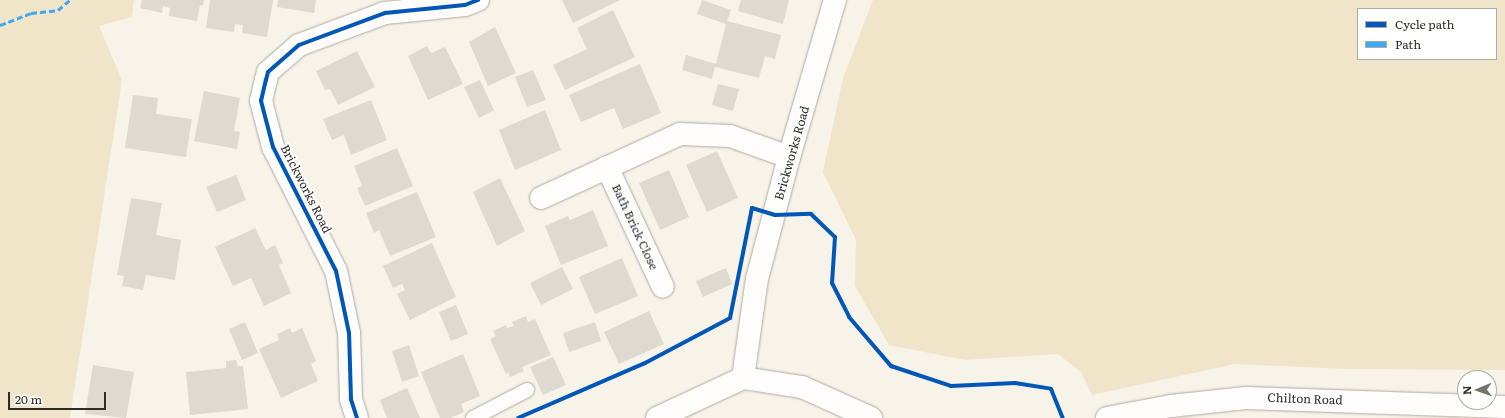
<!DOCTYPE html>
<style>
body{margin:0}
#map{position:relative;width:1505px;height:418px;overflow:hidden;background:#f8f3e9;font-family:Literata,serif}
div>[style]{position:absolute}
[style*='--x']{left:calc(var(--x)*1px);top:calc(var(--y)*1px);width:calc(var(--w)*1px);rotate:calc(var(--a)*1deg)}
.green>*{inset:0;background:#f0e4c9}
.building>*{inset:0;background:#dedad1}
.roads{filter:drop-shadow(0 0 1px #aeaaa3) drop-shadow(0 0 1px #aeaaa3)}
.service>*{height:14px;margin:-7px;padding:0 7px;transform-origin:7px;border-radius:7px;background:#fefdfc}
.minor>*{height:22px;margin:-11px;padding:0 11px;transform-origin:11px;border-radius:11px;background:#fefdfc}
.quiet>*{height:3px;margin-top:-1.5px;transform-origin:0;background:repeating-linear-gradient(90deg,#3fa9f5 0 6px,transparent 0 9px)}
.cycleway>*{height:4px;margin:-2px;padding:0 2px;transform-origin:2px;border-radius:2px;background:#0057b8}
span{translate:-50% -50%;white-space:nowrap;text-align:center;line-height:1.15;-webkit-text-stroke:4px #fff;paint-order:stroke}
.street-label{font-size:12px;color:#2f2c25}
.legend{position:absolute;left:1357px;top:8px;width:140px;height:52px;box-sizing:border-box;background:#fff;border:1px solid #acaba8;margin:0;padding:5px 7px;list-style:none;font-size:12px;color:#2f2c25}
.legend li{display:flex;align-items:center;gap:8px;height:20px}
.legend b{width:20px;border:1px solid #acaba8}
.north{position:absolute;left:1457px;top:370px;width:40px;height:40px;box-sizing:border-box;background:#fff;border:1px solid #acaba8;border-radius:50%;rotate:268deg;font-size:11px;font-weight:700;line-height:16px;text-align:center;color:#2f2c25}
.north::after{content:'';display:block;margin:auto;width:14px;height:18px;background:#75726a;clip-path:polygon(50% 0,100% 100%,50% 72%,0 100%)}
.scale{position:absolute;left:8px;top:392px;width:98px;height:18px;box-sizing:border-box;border:2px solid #2f2c25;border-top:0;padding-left:5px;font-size:12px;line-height:14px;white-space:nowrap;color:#2f2c25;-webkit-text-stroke:3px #fff;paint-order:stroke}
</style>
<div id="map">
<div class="green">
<i style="clip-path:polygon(0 0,134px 0,132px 17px,99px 26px,122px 80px,70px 418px,0 418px)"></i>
<i style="clip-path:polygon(evenodd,873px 0,1505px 0,1505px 370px,1348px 369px,1235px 364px,1092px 395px,1081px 372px,1058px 354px,965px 360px,889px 345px,855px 286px,856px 240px,823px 172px,843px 78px,873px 0,1358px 9px,1496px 9px,1496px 59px,1358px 59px,1358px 9px)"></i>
</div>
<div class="building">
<i style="clip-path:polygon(142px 0,204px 0,203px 6px,200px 5px,197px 21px,169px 16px,170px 8px,163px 6px,162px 13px,140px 8px)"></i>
<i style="clip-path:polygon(210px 0,273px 0,267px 37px,242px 33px,243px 25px,235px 24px,234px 32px,206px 28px)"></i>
<i style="clip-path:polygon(278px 0,316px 0,314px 13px,277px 7px)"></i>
<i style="clip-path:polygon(562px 0,620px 0,573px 23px)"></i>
<i style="clip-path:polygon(702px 0,731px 10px,727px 21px,781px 35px,775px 59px,765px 56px,759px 78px,715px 67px,712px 79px,682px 70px,686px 55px,716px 64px,726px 24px,697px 14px)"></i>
<i style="clip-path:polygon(741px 0,789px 0,783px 24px,738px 11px)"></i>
<i style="clip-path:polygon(613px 10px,635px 57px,565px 90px,553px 65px,587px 49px,577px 28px)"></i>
<i style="clip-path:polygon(495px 27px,516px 73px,488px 86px,469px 42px)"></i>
<i style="clip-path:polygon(427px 46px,431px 53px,445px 47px,463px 84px,428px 100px,408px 56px)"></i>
<i style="clip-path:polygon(357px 51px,375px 87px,338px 105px,330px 89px,325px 90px,316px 71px)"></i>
<i style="clip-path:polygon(640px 64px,661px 113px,623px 129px,614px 108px,581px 122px,569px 95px)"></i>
<i style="clip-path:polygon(533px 70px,546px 100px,527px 107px,515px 77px)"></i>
<i style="clip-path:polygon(480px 80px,494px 110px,479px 118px,464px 87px)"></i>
<i style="clip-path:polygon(718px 84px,739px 89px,733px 111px,712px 105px)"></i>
<i style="clip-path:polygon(204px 91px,240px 98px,234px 131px,240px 132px,237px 149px,194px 141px)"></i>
<i style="clip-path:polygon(133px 95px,158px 98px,156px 114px,192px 119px,186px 157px,125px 148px)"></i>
<i style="clip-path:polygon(371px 100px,387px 140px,351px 155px,344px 135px,332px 140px,323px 119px)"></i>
<i style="clip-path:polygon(545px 110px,561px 150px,515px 170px,499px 130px)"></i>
<i style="clip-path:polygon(397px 148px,413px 186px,365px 206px,357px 188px,362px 186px,354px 166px)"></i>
<i style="clip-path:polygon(717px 151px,738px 198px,707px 212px,686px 165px)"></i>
<i style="clip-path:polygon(669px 170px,689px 217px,660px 230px,639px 183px)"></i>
<i style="clip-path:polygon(236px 175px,246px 200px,217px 212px,206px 187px)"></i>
<i style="clip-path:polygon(500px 178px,525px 231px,497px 246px,473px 192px)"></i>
<i style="clip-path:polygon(417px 192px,436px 237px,390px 256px,379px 230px,374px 233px,366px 213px)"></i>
<i style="clip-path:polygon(131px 198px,162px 203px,156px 235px,181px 240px,175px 280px,146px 275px,143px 290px,122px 286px,124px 276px,117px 275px)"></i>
<i style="clip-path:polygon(593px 210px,608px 246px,561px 265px,545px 226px,568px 216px,570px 220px)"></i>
<i style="clip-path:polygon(255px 228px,266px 250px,275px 245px,283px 263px,279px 265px,291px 293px,264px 306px,251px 278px,233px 286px,215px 247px)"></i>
<i style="clip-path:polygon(432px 243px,456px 297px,410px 320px,397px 294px,405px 290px,402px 284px,393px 288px,383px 266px)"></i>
<i style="clip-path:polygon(622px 258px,638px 296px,595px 314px,579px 277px)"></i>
<i style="clip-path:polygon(562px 267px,573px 289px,541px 305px,530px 283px)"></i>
<i style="clip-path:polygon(726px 268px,732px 284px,703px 297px,696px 281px)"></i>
<i style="clip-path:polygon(456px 305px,468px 334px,451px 341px,439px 312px)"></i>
<i style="clip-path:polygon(649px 311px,664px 344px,619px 364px,604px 332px)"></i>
<i style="clip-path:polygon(526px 316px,528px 322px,535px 319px,551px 355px,522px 367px,524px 371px,510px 377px,508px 372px,506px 374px,490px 339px,496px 336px,493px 331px,506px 325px,507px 328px,514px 326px,512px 322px)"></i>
<i style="clip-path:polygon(245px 322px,258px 353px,242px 360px,229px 329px)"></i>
<i style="clip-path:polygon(595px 322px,601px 341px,569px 352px,563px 333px)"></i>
<i style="clip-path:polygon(290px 328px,292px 333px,302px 328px,316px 361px,311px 364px,318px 381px,281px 398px,259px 349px,279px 340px,277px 334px)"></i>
<i style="clip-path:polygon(409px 345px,419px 376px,402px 382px,392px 351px)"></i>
<i style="clip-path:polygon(463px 354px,480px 396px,461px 404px,464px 412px,450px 418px,440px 418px,421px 372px)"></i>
<i style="clip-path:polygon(553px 357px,566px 385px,543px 395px,530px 367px)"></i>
<i style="clip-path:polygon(236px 360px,238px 366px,243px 366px,248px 409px,190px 415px,186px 372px,226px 368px,226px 361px)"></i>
<i style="clip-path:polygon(93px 365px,134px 372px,126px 418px,85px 414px)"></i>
<i style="clip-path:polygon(407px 388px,420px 418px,387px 418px,380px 400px)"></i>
</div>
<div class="roads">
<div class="service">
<i style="--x:473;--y:418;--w:61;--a:-27.4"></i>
</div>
<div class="minor">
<i style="--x:607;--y:167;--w:132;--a:65"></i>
<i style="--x:541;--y:198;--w:153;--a:-24.7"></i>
<i style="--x:680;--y:134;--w:50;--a:2.3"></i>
<i style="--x:730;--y:136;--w:63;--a:19.6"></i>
<i style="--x:743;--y:378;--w:100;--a:-82"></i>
<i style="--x:757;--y:279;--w:126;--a:-75.3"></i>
<i style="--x:789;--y:157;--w:164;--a:-73.7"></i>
<i style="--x:357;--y:418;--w:20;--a:-108"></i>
<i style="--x:351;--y:399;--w:66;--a:-91.7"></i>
<i style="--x:349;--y:333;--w:63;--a:-101.8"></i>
<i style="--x:336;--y:271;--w:139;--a:-116.9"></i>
<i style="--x:273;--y:147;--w:48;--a:-104.6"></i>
<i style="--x:261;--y:101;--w:22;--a:-77"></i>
<i style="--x:266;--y:80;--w:8;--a:-76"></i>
<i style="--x:268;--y:72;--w:41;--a:-41.1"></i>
<i style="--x:299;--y:45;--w:92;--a:-20.4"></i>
<i style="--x:385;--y:13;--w:80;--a:-5.7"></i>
<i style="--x:465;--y:5;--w:14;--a:-21"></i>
<i style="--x:657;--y:418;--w:95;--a:-24.9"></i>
<i style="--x:743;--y:378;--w:60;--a:8.7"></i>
<i style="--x:802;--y:387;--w:76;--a:24.2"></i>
<i style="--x:1107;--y:418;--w:65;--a:-10.6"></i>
<i style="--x:1171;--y:406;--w:75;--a:-6.1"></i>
<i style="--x:1246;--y:398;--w:259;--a:2"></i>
</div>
</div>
<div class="quiet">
<i style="--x:0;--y:25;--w:33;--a:-21"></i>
<i style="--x:31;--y:13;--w:27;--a:-6"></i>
<i style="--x:58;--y:10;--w:16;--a:-40"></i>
</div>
<div class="cycleway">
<i style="--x:357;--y:418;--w:20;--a:-108"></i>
<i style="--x:351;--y:399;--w:66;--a:-91.7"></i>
<i style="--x:349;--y:333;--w:63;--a:-101.8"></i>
<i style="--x:336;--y:271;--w:139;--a:-116.9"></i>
<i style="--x:273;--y:147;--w:48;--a:-104.6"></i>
<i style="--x:261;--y:101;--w:22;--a:-77"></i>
<i style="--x:266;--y:80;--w:8;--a:-76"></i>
<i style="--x:268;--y:72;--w:41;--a:-41.1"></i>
<i style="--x:299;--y:45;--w:92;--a:-20.4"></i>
<i style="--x:385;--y:13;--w:80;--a:-5.7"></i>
<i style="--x:465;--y:5;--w:14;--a:-21"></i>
<i style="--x:518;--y:418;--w:138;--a:-23.4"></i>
<i style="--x:645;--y:363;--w:96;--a:-27.9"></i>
<i style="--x:730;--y:318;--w:112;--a:-78.7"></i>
<i style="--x:752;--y:208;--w:24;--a:17"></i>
<i style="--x:775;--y:215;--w:36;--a:-2"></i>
<i style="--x:811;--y:214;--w:33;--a:44"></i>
<i style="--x:835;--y:237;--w:46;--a:93.7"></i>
<i style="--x:832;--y:283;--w:38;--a:63"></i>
<i style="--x:849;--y:317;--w:65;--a:49.4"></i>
<i style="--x:891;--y:366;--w:63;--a:18.4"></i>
<i style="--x:951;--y:386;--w:64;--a:-2.7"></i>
<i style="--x:1015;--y:383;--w:36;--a:9"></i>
<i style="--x:1051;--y:389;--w:31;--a:68"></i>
</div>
<div class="street-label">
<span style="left:792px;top:153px;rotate:-74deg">Brickworks Road</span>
<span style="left:306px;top:189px;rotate:63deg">Brickworks Road</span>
<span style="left:635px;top:227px;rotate:65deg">Bath Brick Close</span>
<span style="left:1305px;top:399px;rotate:2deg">Chilton Road</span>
</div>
<ul class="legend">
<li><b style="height:5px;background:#0057b8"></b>Cycle path</li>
<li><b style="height:5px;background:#3fa9f5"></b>Path</li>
</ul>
<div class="north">N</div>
<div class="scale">20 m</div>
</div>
